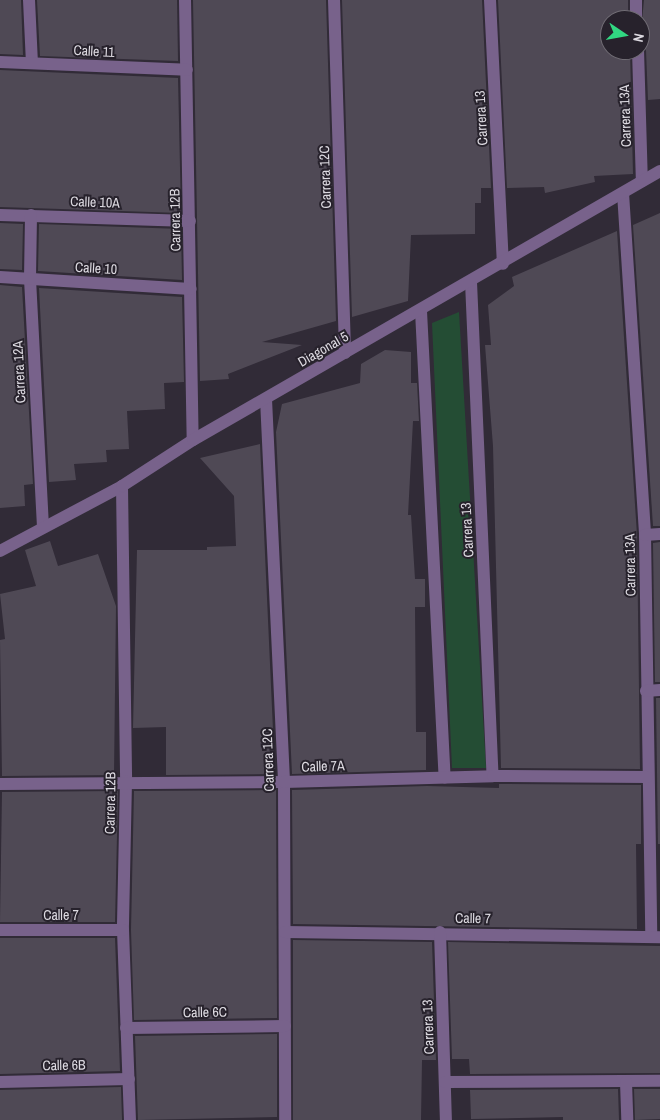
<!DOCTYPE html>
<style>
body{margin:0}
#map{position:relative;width:660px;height:1120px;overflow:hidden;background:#312b37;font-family:"Archivo Narrow",sans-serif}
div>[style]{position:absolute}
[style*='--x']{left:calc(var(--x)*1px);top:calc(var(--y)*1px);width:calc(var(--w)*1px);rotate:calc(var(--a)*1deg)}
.green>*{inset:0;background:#244d34}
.building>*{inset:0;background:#4f4955}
.minor>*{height:12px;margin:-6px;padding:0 6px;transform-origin:6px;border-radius:6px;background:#78628b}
span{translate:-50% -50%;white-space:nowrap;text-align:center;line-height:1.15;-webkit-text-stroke:4px #27222c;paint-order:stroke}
.street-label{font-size:14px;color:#dddae1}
.north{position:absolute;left:600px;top:10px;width:50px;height:50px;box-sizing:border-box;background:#27222c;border:1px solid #706c74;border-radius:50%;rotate:102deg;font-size:14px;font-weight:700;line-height:20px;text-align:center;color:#dddae1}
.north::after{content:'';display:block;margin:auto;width:18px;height:22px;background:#31d882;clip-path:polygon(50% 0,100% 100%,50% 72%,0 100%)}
</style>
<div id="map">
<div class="green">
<i style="clip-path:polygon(459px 312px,486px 768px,452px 768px,432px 323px)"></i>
</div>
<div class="building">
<i style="clip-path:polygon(0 0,21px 0,23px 55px,0 54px)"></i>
<i style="clip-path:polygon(37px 0,177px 0,178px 61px,40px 56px)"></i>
<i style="clip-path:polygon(193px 0,326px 0,336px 321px,262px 342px,302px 345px,228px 374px,229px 379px,200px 381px)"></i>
<i style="clip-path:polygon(342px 0,482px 0,491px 188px,481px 188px,481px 203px,475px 203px,475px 234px,411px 235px,408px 301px,352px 317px)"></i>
<i style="clip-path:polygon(498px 0,628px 0,628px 20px,610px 20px,610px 50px,630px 50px,633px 174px,594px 176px,595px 182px,545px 193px,544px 187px,507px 188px)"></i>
<i style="clip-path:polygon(644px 0,660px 0,660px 99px,648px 100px,646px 50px,640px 42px)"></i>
<i style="clip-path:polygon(0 70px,178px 78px,181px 213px,0 207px)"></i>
<i style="clip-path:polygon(660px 213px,660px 526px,653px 526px,633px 225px)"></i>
<i style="clip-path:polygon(0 223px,23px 224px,22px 270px,0 269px)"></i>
<i style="clip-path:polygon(39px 224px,181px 229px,182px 280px,38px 271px)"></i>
<i style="clip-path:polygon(617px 231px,637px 535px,640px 769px,501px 768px,493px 446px,485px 345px,491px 345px,488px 305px,514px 286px,512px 277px)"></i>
<i style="clip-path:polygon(0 285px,22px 287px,33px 484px,24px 485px,25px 506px,0 508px)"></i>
<i style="clip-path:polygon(39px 288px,182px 297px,184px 382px,164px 383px,165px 409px,127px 411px,129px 449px,106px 450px,107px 462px,74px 464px,76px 480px,49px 482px)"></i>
<i style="clip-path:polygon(385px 350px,411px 352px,411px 383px,417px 383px,419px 421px,413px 421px,408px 515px,411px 515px,415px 579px,425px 579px,425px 607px,415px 607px,416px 732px,426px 732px,426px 770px,292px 774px,276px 432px,282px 404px,360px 383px,361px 364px)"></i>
<i style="clip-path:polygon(260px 444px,275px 774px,166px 775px,166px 727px,133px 728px,137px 550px,207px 550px,207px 547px,236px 546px,234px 496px,200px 458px)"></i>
<i style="clip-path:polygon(50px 541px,58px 566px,98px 554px,116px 606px,114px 775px,2px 776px,0 640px,5px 639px,0 594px,36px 586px,25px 550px)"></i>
<i style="clip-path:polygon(660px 542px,660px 682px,655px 682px,653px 543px)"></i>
<i style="clip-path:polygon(656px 698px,660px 698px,660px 844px,658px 844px)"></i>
<i style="clip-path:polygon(499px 784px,641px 785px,641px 844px,636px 844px,637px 929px,293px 924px,292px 790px,427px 786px,499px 788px)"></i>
<i style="clip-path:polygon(276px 790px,277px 1018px,134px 1020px,131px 930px,134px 791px)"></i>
<i style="clip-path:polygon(118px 791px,115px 922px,0 922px,2px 792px)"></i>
<i style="clip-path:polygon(0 938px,115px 938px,120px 1071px,0 1074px)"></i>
<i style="clip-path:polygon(293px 940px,432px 942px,436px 1060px,422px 1060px,421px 1120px,293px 1120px)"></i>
<i style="clip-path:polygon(448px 942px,660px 946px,660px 1073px,470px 1074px,469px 1059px,452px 1059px)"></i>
<i style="clip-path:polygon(277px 1034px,277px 1117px,138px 1120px,135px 1036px)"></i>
<i style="clip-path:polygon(121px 1087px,122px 1120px,0 1120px,0 1090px)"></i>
<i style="clip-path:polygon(618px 1089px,619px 1120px,563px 1120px,563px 1117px,471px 1119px,470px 1090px)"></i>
<i style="clip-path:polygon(634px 1089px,660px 1089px,660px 1119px,635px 1120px)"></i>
</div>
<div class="minor">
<i style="--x:29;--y:0;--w:63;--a:87.3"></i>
<i style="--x:185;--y:0;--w:440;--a:89"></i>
<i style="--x:334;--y:0;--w:353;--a:88.2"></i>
<i style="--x:490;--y:0;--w:264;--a:87.2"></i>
<i style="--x:636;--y:0;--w:20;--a:90"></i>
<i style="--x:638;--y:50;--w:131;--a:88.3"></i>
<i style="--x:0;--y:62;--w:187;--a:2.4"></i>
<i style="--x:623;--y:193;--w:343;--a:86.3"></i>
<i style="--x:645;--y:535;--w:402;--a:89.1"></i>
<i style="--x:0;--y:215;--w:190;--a:1.8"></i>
<i style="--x:31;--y:215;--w:64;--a:90.9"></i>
<i style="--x:30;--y:279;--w:248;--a:87"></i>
<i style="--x:0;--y:277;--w:191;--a:3.6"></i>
<i style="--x:471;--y:282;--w:494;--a:87.5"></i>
<i style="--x:421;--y:311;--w:467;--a:87.1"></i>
<i style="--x:266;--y:399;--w:383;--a:87.3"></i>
<i style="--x:284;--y:782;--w:338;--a:89.8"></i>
<i style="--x:122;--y:486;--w:295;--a:89.2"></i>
<i style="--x:126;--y:781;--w:149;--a:91.2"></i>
<i style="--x:123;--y:930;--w:190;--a:87.9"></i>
<i style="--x:645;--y:535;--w:15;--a:-4"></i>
<i style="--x:0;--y:551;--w:138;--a:-28"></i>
<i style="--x:122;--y:486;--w:85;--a:-32.9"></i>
<i style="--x:193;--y:440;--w:539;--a:-29.94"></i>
<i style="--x:646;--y:691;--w:14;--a:-4"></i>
<i style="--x:0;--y:784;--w:284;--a:-0.4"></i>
<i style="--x:284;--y:782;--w:209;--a:-1.6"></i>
<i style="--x:493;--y:776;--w:154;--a:0.4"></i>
<i style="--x:0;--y:930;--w:123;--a:0"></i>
<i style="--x:285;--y:932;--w:375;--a:0.8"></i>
<i style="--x:440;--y:932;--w:188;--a:88.2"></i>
<i style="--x:126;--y:1028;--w:159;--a:-0.7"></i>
<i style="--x:0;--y:1082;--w:129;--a:-1.3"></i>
<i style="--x:445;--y:1082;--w:215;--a:-0.3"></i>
<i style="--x:626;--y:1082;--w:38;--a:88"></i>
</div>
<div class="street-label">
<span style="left:94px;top:51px;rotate:3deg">Calle 11</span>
<span style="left:625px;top:116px;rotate:-92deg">Carrera 13A</span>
<span style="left:481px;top:118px;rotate:-93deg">Carrera 13</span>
<span style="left:325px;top:177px;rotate:-92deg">Carrera 12C</span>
<span style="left:95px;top:202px;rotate:2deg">Calle 10A</span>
<span style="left:175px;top:220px;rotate:-91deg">Carrera 12B</span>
<span style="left:96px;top:268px;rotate:3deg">Calle 10</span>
<span style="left:323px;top:349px;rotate:-30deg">Diagonal 5</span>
<span style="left:19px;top:372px;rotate:-93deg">Carrera 12A</span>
<span style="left:467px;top:530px;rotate:-93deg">Carrera 13</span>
<span style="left:630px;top:565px;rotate:-91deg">Carrera 13A</span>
<span style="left:268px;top:760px;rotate:-92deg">Carrera 12C</span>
<span style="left:323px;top:766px;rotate:-2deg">Calle 7A</span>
<span style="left:110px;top:803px;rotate:-89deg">Carrera 12B</span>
<span style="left:61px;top:915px">Calle 7</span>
<span style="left:473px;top:918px;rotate:1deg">Calle 7</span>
<span style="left:205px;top:1012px;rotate:-1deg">Calle 6C</span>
<span style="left:428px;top:1027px;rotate:-92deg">Carrera 13</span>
<span style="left:64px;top:1065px;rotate:-1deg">Calle 6B</span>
</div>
<div class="north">N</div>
</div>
